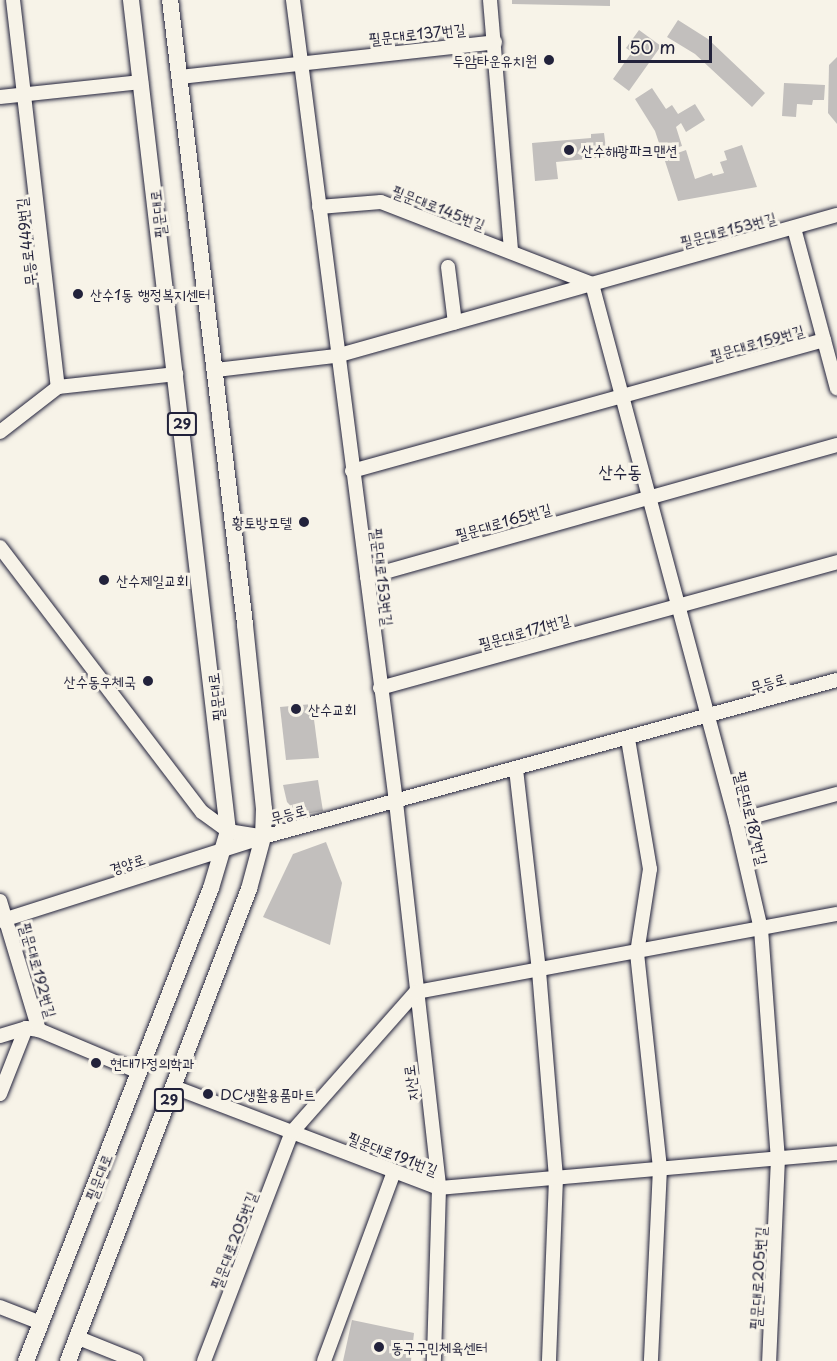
<!DOCTYPE html>
<meta charset="utf-8">
<style>
body{margin:0}
#map{position:relative;width:837px;height:1361px;overflow:hidden;background:#f7f3e8;font-family:"Playpen Sans","Poor Story",sans-serif}
div>[style]{position:absolute}
[style*='--x']{left:calc(var(--x)*1px);top:calc(var(--y)*1px);width:calc(var(--w)*1px);rotate:calc(var(--a)*1deg)}
.building>*{inset:0;background:#c2bfbd}
.roads{filter:drop-shadow(0 0 2px #22223b) drop-shadow(0 0 2px #22223b)}
.minor>*{height:14px;margin:-7px;padding:0 7px;transform-origin:7px;border-radius:7px;background:#f7f3e8}
.major>*{height:16px;margin:-8px;padding:0 8px;transform-origin:8px;border-radius:8px;background:#f7f3e8}
.dots>*{width:16px;height:16px;translate:-50% -50%;box-sizing:border-box;border:3px solid #f7f3e8;border-radius:50%}
span{translate:-50% -50%;white-space:nowrap;text-align:center;line-height:1.15;-webkit-text-stroke:6px #f7f3e8;paint-order:stroke}
.shield-label span{padding:2px 4px;background:#f7f3e8;border:2px solid;border-radius:4px;-webkit-text-stroke-width:0}
.shield-label{font-size:14px;color:#22223b;font-weight:700}
.street-label{font-size:15px;color:#22223b}
.poi-label{font-size:15px;color:#22223b}
.right{translate:-100% -50%;text-align:right}
.left{translate:0 -50%;text-align:left}
.quarter-label{font-size:18px;color:#22223b}
.scale{position:absolute;left:618px;top:36px;width:94px;height:27px;box-sizing:border-box;border:3px solid #22223b;border-top:0;padding-left:8px;font-size:18px;line-height:21px;white-space:nowrap;color:#22223b;-webkit-text-stroke:4px #f7f3e8;paint-order:stroke}
</style>
<div id="map">
<div class="building">
<i style="clip-path:polygon(512px 0,610px 0,610px 6px,512px 4px)"></i>
<i style="clip-path:polygon(678px 20px,708px 39px,765px 93px,752px 107px,695px 54px,667px 37px)"></i>
<i style="clip-path:polygon(639px 30px,661px 46px,629px 91px,613px 79px,632px 52px,626px 48px)"></i>
<i style="clip-path:polygon(837px 57px,837px 124px,828px 113px,829px 65px)"></i>
<i style="clip-path:polygon(784px 83px,825px 85px,824px 100px,813px 100px,812px 105px,797px 104px,796px 117px,782px 116px)"></i>
<i style="clip-path:polygon(652px 88px,666px 109px,672px 105px,678px 114px,695px 104px,705px 120px,686px 132px,681px 123px,676px 127px,682px 146px,662px 152px,655px 131px,635px 99px)"></i>
<i style="clip-path:polygon(604px 133px,607px 157px,556px 162px,558px 179px,535px 181px,532px 143px,591px 138px,591px 134px)"></i>
<i style="clip-path:polygon(742px 145px,757px 187px,678px 201px,664px 158px,686px 150px,695px 179px,712px 173px,713px 176px,724px 173px,720px 162px,727px 160px,724px 151px)"></i>
<i style="clip-path:polygon(312px 704px,319px 758px,286px 760px,280px 707px)"></i>
<i style="clip-path:polygon(318px 780px,323px 811px,299px 815px,287px 802px,283px 785px)"></i>
<i style="clip-path:polygon(326px 842px,342px 883px,330px 945px,263px 917px,293px 854px)"></i>
<i style="clip-path:polygon(352px 1320px,414px 1333px,411px 1361px,343px 1361px)"></i>
</div>
<div class="roads">
<div class="minor">
<i style="--x:13;--y:0;--w:390;--a:83.4"></i>
<i style="--x:293;--y:0;--w:809;--a:82.68"></i>
<i style="--x:396;--y:802;--w:388;--a:83.6"></i>
<i style="--x:439;--y:1188;--w:173;--a:91.7"></i>
<i style="--x:490;--y:0;--w:252;--a:85.2"></i>
<i style="--x:180;--y:77;--w:317;--a:-6.3"></i>
<i style="--x:0;--y:97;--w:142;--a:-6.1"></i>
<i style="--x:319;--y:207;--w:62;--a:-4.6"></i>
<i style="--x:381;--y:202;--w:226;--a:21.2"></i>
<i style="--x:592;--y:284;--w:556;--a:74.99"></i>
<i style="--x:736;--y:821;--w:111;--a:77"></i>
<i style="--x:761;--y:929;--w:230;--a:85.8"></i>
<i style="--x:778;--y:1158;--w:203;--a:92.5"></i>
<i style="--x:794;--y:228;--w:166;--a:75"></i>
<i style="--x:448;--y:267;--w:56;--a:82.9"></i>
<i style="--x:216;--y:370;--w:121;--a:-6.7"></i>
<i style="--x:336;--y:356;--w:520;--a:-15.72"></i>
<i style="--x:0;--y:432;--w:73;--a:-37.8"></i>
<i style="--x:58;--y:387;--w:119;--a:-6.3"></i>
<i style="--x:352;--y:471;--w:490;--a:-15.5"></i>
<i style="--x:0;--y:547;--w:333;--a:52.7"></i>
<i style="--x:202;--y:812;--w:32;--a:36"></i>
<i style="--x:228;--y:831;--w:30;--a:9"></i>
<i style="--x:367;--y:577;--w:488;--a:-15.7"></i>
<i style="--x:380;--y:688;--w:474;--a:-15.4"></i>
<i style="--x:628;--y:739;--w:132;--a:80.4"></i>
<i style="--x:650;--y:869;--w:85;--a:98.8"></i>
<i style="--x:637;--y:953;--w:216;--a:83.9"></i>
<i style="--x:660;--y:1168;--w:193;--a:92.7"></i>
<i style="--x:516;--y:769;--w:203;--a:83.5"></i>
<i style="--x:539;--y:971;--w:208;--a:85.3"></i>
<i style="--x:556;--y:1178;--w:183;--a:92.2"></i>
<i style="--x:736;--y:821;--w:105;--a:-15"></i>
<i style="--x:0;--y:901;--w:135;--a:73.2"></i>
<i style="--x:0;--y:921;--w:276;--a:-17.7"></i>
<i style="--x:263;--y:837;--w:595;--a:-15.3"></i>
<i style="--x:0;--y:1036;--w:27;--a:-17"></i>
<i style="--x:26;--y:1028;--w:13;--a:9"></i>
<i style="--x:39;--y:1030;--w:108;--a:22.8"></i>
<i style="--x:174;--y:1087;--w:284;--a:20.9"></i>
<i style="--x:439;--y:1188;--w:400;--a:-5"></i>
<i style="--x:0;--y:1094;--w:71;--a:-68.5"></i>
<i style="--x:0;--y:1307;--w:44;--a:21.3"></i>
<i style="--x:76;--y:1337;--w:65;--a:21.8"></i>
<i style="--x:204;--y:1361;--w:245;--a:-69"></i>
<i style="--x:292;--y:1132;--w:187;--a:-48.5"></i>
<i style="--x:416;--y:992;--w:428;--a:-10.5"></i>
<i style="--x:324;--y:1361;--w:202;--a:-69.7"></i>
</div>
<div class="major">
<i style="--x:26;--y:1361;--w:508;--a:-68.64"></i>
<i style="--x:211;--y:888;--w:59;--a:-73.4"></i>
<i style="--x:228;--y:831;--w:837;--a:-96.66"></i>
<i style="--x:68;--y:1361;--w:506;--a:-69.02"></i>
<i style="--x:249;--y:889;--w:54;--a:-74.9"></i>
<i style="--x:263;--y:837;--w:28;--a:-88"></i>
<i style="--x:264;--y:809;--w:186;--a:-95.9"></i>
<i style="--x:245;--y:624;--w:628;--a:-96.85"></i>
</div>
</div>
<div class="dots">
<i style="left:549px;top:60px;background:#22223b"></i>
<i style="left:569px;top:150px;background:#22223b"></i>
<i style="left:78px;top:294px;background:#22223b"></i>
<i style="left:304px;top:522px;background:#22223b"></i>
<i style="left:104px;top:580px;background:#22223b"></i>
<i style="left:148px;top:681px;background:#22223b"></i>
<i style="left:296px;top:709px;background:#22223b"></i>
<i style="left:96px;top:1063px;background:#22223b"></i>
<i style="left:208px;top:1094px;background:#22223b"></i>
<i style="left:379px;top:1347px;background:#22223b"></i>
</div>
<div class="shield-label">
<span style="left:182px;top:424px">29</span>
<span style="left:169px;top:1100px">29</span>
</div>
<div class="street-label">
<span style="left:417px;top:33px;rotate:-6deg">필문대로137번길</span>
<span style="left:439px;top:207px;rotate:21deg">필문대로145번길</span>
<span style="left:157px;top:214px;rotate:-97deg">필문대로</span>
<span style="left:728px;top:229px;rotate:-15deg">필문대로153번길</span>
<span style="left:25px;top:242px;rotate:-96deg">무등로449번길</span>
<span style="left:757px;top:342px;rotate:-16deg">필문대로159번길</span>
<span style="left:503px;top:521px;rotate:-16deg">필문대로165번길</span>
<span style="left:383px;top:577px;rotate:83deg">필문대로153번길</span>
<span style="left:524px;top:631px;rotate:-16deg">필문대로171번길</span>
<span style="left:768px;top:682px;rotate:-16deg">무등로</span>
<span style="left:215px;top:697px;rotate:-97deg">필문대로</span>
<span style="left:288px;top:813px;rotate:-15deg">무등로</span>
<span style="left:752px;top:818px;rotate:76deg">필문대로187번길</span>
<span style="left:127px;top:863px;rotate:-18deg">경양로</span>
<span style="left:39px;top:970px;rotate:74deg">필문대로192번길</span>
<span style="left:410px;top:1083px;rotate:-97deg">지산로</span>
<span style="left:393px;top:1153px;rotate:21deg">필문대로191번길</span>
<span style="left:98px;top:1177px;rotate:-69deg">필문대로</span>
<span style="left:233px;top:1240px;rotate:-69deg">필문대로205번길</span>
<span style="left:757px;top:1278px;rotate:-87deg">필문대로205번길</span>
</div>
<div class="poi-label">
<span class="right" style="left:537px;top:60px">두암타운유치원</span>
<span class="left" style="left:581px;top:150px">산수해광파크맨션</span>
<span class="left" style="left:90px;top:294px">산수1동 행정복지센터</span>
<span class="right" style="left:292px;top:522px">황토방모텔</span>
<span class="left" style="left:116px;top:580px">산수제일교회</span>
<span class="right" style="left:136px;top:681px">산수동우체국</span>
<span class="left" style="left:308px;top:709px">산수교회</span>
<span class="left" style="left:110px;top:1063px">현대가정의학과</span>
<span class="left" style="left:220px;top:1094px">DC생활용품마트</span>
<span class="left" style="left:391px;top:1347px">동구구민체육센터</span>
</div>
<div class="quarter-label">
<span style="left:620px;top:471px">산수동</span>
</div>
<div class="scale">50 m</div>
</div>
